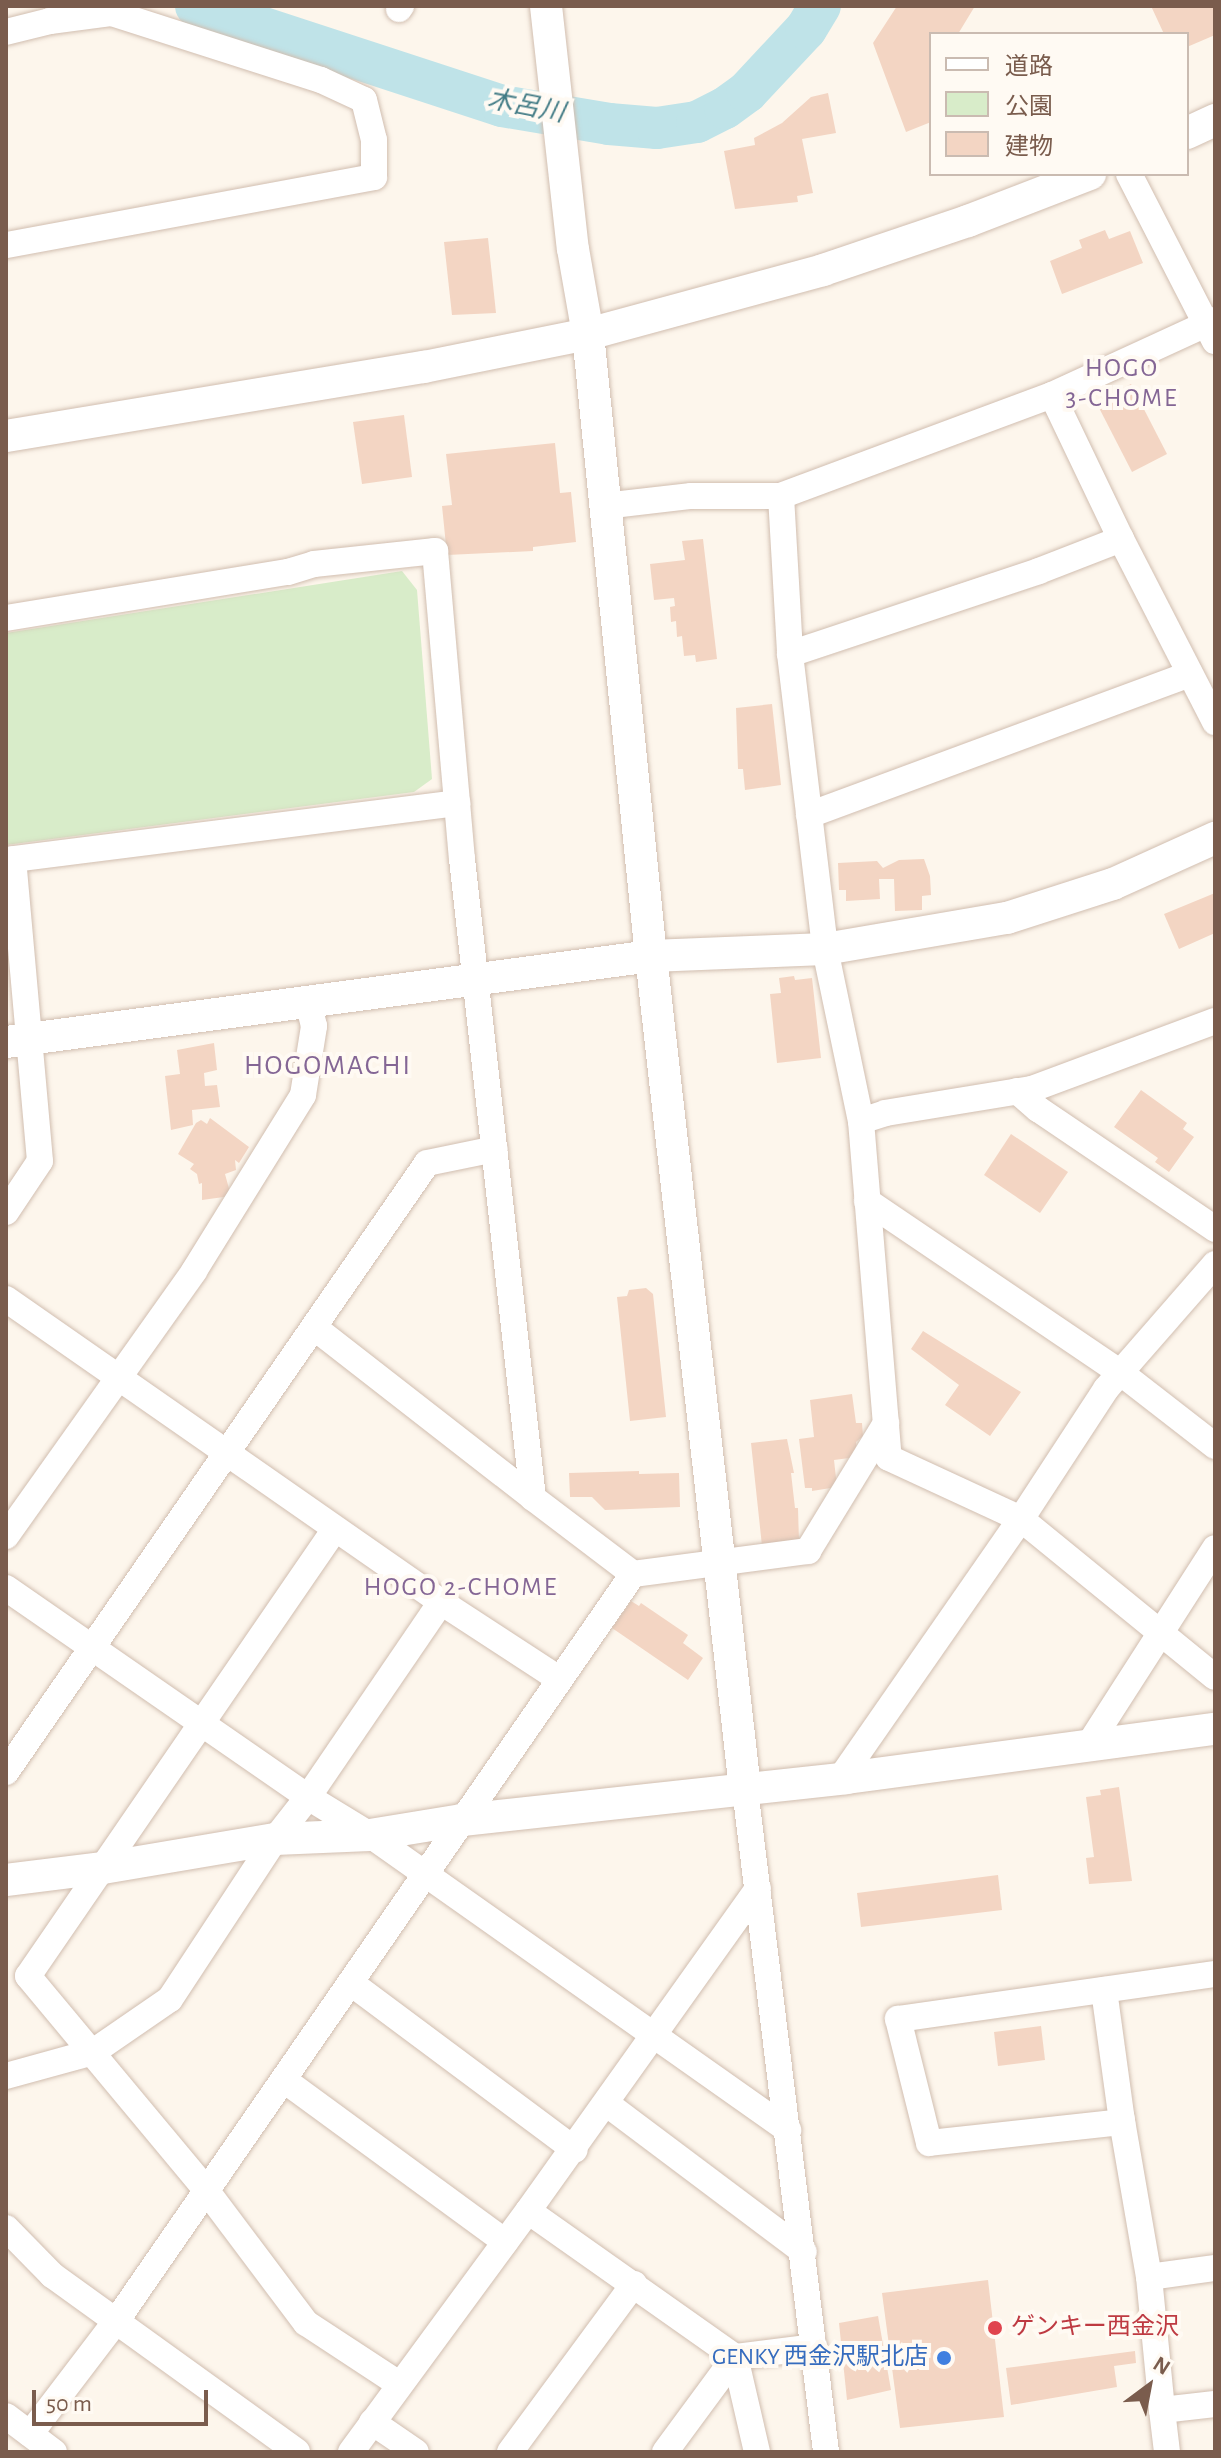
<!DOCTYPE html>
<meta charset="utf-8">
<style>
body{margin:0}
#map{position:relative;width:1221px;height:2458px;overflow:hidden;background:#fdf6ec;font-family:"Alegreya Sans","Noto Sans JP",sans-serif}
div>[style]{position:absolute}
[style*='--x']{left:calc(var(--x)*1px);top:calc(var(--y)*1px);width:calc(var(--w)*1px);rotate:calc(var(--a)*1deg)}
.green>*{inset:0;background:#d8ecc9}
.river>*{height:42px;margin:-21px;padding:0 21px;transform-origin:21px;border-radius:21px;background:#bfe3e8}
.building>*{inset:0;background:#f3d5c3}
.roads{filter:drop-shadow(0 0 2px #d1beb0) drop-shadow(0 0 2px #d1beb0)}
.minor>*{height:26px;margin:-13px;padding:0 13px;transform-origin:13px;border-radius:13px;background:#fff}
.tertiary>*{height:32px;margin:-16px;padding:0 16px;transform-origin:16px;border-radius:16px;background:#fff}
.dots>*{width:22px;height:22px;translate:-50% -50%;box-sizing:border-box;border:4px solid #fffaf3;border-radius:50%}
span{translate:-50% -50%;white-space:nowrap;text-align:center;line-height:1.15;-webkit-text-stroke:8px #fffaf3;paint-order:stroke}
.health-label{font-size:24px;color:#be3a42}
.left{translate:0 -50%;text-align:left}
.shop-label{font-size:24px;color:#366cbe}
.right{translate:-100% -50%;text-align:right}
.water-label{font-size:26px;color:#437c86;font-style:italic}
.neighbourhood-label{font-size:26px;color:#846695;letter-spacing:2px}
.quarter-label{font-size:28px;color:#846695;letter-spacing:2px}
.frame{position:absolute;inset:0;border:8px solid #7a5c4d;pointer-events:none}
.legend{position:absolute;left:929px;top:32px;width:260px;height:144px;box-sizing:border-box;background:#fffaf3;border:2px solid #cabbb1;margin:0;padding:10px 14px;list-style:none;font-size:24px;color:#7a5c4d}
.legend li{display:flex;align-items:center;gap:16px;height:40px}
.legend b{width:40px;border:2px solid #cabbb1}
.north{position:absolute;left:1109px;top:2346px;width:80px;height:80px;-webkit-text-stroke:6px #fffaf3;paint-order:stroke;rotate:32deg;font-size:22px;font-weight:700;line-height:32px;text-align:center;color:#7a5c4d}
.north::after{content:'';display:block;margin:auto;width:28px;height:36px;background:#7a5c4d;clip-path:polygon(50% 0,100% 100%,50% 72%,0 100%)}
.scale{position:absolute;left:32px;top:2390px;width:176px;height:36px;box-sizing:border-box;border:4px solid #7a5c4d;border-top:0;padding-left:10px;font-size:24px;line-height:28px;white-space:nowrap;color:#7a5c4d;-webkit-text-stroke:6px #fffaf3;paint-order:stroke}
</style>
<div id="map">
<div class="green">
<i style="clip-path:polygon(402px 571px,417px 590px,432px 779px,414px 792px,6px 845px,6px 633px)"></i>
</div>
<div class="river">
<i style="--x:196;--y:6;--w:322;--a:18.1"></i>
<i style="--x:502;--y:106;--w:109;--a:9.5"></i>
<i style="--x:609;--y:124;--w:48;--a:4.8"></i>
<i style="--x:657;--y:128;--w:40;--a:-8.5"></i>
<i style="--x:697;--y:122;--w:31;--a:-27"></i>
<i style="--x:725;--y:108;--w:27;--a:-36"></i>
<i style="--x:747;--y:92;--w:86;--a:-46.9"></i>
<i style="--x:806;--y:29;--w:27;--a:-59"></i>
</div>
<div class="building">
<i style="clip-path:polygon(897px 6px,975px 6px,958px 34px,931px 34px,931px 122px,906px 132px,873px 43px)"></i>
<i style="clip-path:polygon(1151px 6px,1215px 6px,1215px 35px,1187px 47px,1187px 34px,1164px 34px)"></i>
<i style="clip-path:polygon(828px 93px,836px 133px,802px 139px,813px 193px,797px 196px,798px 202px,735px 209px,724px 151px,755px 145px,754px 138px,782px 123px,811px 97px)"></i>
<i style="clip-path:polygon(1105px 230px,1109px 239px,1130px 231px,1143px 263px,1062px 294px,1050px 261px,1082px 248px,1079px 240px)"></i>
<i style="clip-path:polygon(488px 238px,496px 313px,452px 315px,444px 242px)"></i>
<i style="clip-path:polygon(1131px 384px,1167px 454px,1132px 472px,1096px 402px)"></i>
<i style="clip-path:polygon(404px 415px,412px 477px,362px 484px,353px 422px)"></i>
<i style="clip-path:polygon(555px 443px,560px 493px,571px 492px,576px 542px,533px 547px,533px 551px,447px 555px,442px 506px,452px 505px,446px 454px)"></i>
<i style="clip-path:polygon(703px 539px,717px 659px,696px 662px,695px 655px,684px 656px,682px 636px,677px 637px,676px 621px,671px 622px,670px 607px,675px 606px,674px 598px,654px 600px,650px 564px,685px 560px,682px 541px)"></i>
<i style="clip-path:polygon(772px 704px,781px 785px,745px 790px,743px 769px,738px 769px,736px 708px)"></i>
<i style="clip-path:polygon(924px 859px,930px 876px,931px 895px,922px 896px,922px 910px,895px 911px,894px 879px,879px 879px,880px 899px,846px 901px,846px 890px,839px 890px,838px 863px,877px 861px,883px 868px,899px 860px)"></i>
<i style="clip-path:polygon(1215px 893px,1215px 933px,1179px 949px,1164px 914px)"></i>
<i style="clip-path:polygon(794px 976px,795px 980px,812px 978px,821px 1058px,777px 1063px,770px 994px,781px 993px,779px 978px)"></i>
<i style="clip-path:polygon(214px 1043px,217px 1070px,204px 1073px,205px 1086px,217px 1085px,220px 1107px,192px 1110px,193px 1125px,171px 1130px,165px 1076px,180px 1074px,177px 1050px)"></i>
<i style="clip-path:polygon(1141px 1090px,1187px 1123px,1183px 1129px,1194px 1137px,1169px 1172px,1155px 1162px,1158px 1158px,1114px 1127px)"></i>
<i style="clip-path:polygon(210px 1118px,249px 1147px,239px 1163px,235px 1160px,236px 1170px,225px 1174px,231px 1196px,202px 1200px,202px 1183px,199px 1184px,197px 1174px,190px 1169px,194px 1164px,178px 1154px,196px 1123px,201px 1120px,207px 1124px)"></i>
<i style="clip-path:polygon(1011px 1134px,1068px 1172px,1040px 1213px,984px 1175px)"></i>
<i style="clip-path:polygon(646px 1288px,653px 1294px,666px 1417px,630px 1421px,617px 1297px,627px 1296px,629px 1290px)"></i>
<i style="clip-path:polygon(923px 1331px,1021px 1392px,990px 1436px,945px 1405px,959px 1385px,911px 1349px)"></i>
<i style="clip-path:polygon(852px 1394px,856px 1423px,862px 1423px,863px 1436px,856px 1442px,857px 1457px,834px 1460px,837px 1487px,812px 1491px,812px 1488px,805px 1488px,799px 1439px,814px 1437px,810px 1400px)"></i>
<i style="clip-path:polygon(787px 1439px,794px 1473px,791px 1473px,795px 1508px,798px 1508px,799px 1542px,762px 1546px,751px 1443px)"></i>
<i style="clip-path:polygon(639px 1471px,639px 1474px,679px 1473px,680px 1507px,605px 1510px,592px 1497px,570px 1497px,569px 1473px)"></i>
<i style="clip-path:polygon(631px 1601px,639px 1606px,641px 1603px,688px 1635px,683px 1643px,703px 1658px,688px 1680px,612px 1628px)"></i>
<i style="clip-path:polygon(1119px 1787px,1132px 1881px,1089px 1884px,1086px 1858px,1094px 1857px,1086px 1797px,1101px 1795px,1100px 1790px)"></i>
<i style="clip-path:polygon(998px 1875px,1002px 1910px,861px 1927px,857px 1893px)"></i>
<i style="clip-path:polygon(1041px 2026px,1045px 2060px,998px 2066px,994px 2032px)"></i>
<i style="clip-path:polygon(988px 2280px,1004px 2417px,900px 2428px,882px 2293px)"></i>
<i style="clip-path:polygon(878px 2316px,891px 2390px,847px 2400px,839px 2323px)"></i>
<i style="clip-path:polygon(1135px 2351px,1136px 2363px,1114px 2366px,1117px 2387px,1011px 2405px,1006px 2368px)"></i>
</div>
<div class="roads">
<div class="minor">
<i style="--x:399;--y:9;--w:4;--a:-56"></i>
<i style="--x:6;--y:32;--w:45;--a:-14"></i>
<i style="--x:50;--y:21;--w:63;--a:-7.4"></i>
<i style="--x:112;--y:13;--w:219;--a:17.8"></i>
<i style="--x:321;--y:80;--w:47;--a:24.9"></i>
<i style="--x:364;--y:100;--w:41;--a:76"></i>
<i style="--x:374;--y:140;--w:37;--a:90"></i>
<i style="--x:374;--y:177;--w:374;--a:169.5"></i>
<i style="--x:1129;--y:174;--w:188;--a:62.8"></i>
<i style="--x:1215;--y:320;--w:179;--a:155.3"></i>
<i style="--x:1052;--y:395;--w:289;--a:159.6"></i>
<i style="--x:781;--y:496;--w:158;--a:86.7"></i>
<i style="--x:790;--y:654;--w:297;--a:83.2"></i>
<i style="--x:825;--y:949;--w:176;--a:78.2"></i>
<i style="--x:861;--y:1121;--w:338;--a:85.3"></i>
<i style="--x:889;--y:1458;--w:145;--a:24.8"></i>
<i style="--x:1021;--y:1519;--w:250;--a:39.2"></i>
<i style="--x:1052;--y:395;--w:160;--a:64.4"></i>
<i style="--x:1121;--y:539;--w:206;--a:62.8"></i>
<i style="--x:604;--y:506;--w:88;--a:-6.6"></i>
<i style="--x:691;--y:496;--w:90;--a:0"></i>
<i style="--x:6;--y:618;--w:286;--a:-9.3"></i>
<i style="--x:288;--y:572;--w:27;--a:-17"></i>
<i style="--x:314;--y:564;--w:122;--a:-6.1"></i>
<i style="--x:435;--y:551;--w:309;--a:85"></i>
<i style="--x:462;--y:859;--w:643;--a:83.66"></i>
<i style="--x:533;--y:1498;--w:126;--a:37.2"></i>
<i style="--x:633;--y:1574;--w:177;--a:-7.5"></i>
<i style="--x:808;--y:1551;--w:150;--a:-58.6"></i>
<i style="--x:790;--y:654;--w:262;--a:-18.4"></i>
<i style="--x:1039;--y:571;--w:88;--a:-21.3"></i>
<i style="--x:809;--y:815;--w:406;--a:-20.3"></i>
<i style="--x:6;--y:860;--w:455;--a:-7.2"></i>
<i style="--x:1017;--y:1091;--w:28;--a:41"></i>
<i style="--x:1038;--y:1109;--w:214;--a:34.1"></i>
<i style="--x:861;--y:1121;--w:25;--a:-18"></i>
<i style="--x:885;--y:1113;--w:149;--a:-9.3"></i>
<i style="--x:1032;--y:1089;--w:195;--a:-20.4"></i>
<i style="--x:867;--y:1201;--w:307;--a:34.1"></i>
<i style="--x:1121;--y:1373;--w:119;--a:37.8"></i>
<i style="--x:6;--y:1212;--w:61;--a:-56.3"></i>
<i style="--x:40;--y:1161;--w:303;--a:-95.1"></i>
<i style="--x:6;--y:1299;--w:530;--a:34.86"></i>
<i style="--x:441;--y:1602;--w:141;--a:33.1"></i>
<i style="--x:315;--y:1328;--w:276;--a:37.9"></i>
<i style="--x:335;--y:1529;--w:542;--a:124.48"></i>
<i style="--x:28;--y:1976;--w:278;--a:50.2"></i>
<i style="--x:206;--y:2190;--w:166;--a:53.1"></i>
<i style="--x:306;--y:2323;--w:111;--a:33.3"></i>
<i style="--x:6;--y:1536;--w:325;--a:-54.6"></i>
<i style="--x:194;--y:1271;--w:207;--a:-58.2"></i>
<i style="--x:303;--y:1095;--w:70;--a:-80.9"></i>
<i style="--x:314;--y:1026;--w:25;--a:-104"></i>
<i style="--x:6;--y:1588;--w:367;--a:34.7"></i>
<i style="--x:308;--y:1797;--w:73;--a:31.5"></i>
<i style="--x:370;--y:1835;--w:512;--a:35.21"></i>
<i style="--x:1088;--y:1746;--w:235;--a:-57.3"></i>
<i style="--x:6;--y:1772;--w:740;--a:-55.34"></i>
<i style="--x:427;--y:1163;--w:69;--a:-11.6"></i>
<i style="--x:840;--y:1779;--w:317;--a:-55.2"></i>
<i style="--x:1021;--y:1519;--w:155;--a:-56.8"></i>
<i style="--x:1106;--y:1389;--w:166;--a:-48.9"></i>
<i style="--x:745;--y:1789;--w:668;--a:83.03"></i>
<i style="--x:351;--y:1983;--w:279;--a:36.7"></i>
<i style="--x:1104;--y:1990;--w:133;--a:82.2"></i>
<i style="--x:1122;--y:2122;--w:194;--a:173.8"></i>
<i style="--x:929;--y:2143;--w:128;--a:-104"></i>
<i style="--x:898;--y:2019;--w:320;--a:-8.1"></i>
<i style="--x:6;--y:2076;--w:90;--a:-15.4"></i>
<i style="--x:93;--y:2052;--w:93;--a:-34.5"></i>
<i style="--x:170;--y:1999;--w:191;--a:-56.7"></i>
<i style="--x:275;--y:1839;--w:53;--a:-51.8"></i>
<i style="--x:308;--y:1797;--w:236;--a:-55.7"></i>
<i style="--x:284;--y:2080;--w:274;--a:36.2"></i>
<i style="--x:607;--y:2104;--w:246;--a:36.9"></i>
<i style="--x:1121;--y:2115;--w:164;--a:80.2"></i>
<i style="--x:1149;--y:2277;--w:67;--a:-7.8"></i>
<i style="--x:6;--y:2228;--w:66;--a:45.6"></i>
<i style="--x:52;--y:2275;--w:302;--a:35.8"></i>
<i style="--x:1149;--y:2277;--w:134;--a:84.4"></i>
<i style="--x:1162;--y:2410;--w:53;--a:-6.5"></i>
<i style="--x:1162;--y:2410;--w:42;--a:83.2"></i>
<i style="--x:6;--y:2416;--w:60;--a:36.9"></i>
<i style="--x:372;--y:2422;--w:53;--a:34.3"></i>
<i style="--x:30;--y:2434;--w:143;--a:-52.7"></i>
<i style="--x:117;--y:2320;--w:907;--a:-55.33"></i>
<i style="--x:351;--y:2452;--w:299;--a:-53.7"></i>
<i style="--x:510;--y:2452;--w:209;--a:-53.6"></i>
<i style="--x:665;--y:2452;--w:118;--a:-53.6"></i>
<i style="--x:735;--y:2357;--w:253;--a:-144.8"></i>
<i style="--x:528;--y:2211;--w:396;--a:-54.5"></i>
<i style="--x:757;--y:2452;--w:98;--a:-103"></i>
<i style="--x:735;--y:2357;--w:80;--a:-7.2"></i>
</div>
<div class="tertiary">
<i style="--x:546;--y:6;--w:244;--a:83.7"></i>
<i style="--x:573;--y:249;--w:86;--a:80"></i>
<i style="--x:588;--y:334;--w:625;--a:84.22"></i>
<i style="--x:651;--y:956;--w:838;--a:83.56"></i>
<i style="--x:1187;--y:133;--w:31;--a:-25"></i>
<i style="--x:6;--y:436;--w:424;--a:-9.4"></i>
<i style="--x:424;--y:367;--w:167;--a:-11.4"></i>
<i style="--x:588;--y:334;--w:244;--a:-15.2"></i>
<i style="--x:823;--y:270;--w:153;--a:-18.7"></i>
<i style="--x:968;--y:221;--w:131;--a:-21.1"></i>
<i style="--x:6;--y:1042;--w:651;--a:-7.59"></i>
<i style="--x:651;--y:956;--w:174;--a:-2.3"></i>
<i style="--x:825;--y:949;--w:185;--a:-9.7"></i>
<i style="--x:1007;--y:918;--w:111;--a:-17.8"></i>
<i style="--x:1113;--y:884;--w:112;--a:-24.3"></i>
<i style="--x:6;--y:1880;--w:98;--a:-7.1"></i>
<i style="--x:103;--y:1868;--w:174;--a:-9.6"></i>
<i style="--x:275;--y:1839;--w:95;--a:-2.4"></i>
<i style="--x:370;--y:1835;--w:93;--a:-9.3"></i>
<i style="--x:462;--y:1820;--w:386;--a:-6.2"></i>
<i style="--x:846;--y:1778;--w:372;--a:-7.6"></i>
</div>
</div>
<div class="dots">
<i style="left:995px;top:2328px;background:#e0444e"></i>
<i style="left:944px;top:2358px;background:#3f7fe0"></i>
</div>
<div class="health-label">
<span class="left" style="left:1011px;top:2328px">ゲンキー西金沢</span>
</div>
<div class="shop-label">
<span class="right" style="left:928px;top:2358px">GENKY 西金沢駅北店</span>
</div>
<div class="water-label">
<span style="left:526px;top:107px;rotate:11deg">木呂川</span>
</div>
<div class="neighbourhood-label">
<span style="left:1122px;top:384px">HOGO<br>3-CHOME</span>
<span style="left:461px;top:1588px">HOGO 2-CHOME</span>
</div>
<div class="quarter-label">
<span style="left:328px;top:1066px">HOGOMACHI</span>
</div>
<div class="frame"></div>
<ul class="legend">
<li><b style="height:10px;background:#fff"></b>道路</li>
<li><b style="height:22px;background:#d8ecc9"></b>公園</li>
<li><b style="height:22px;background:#f3d5c3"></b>建物</li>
</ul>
<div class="north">N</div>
<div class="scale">50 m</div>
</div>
